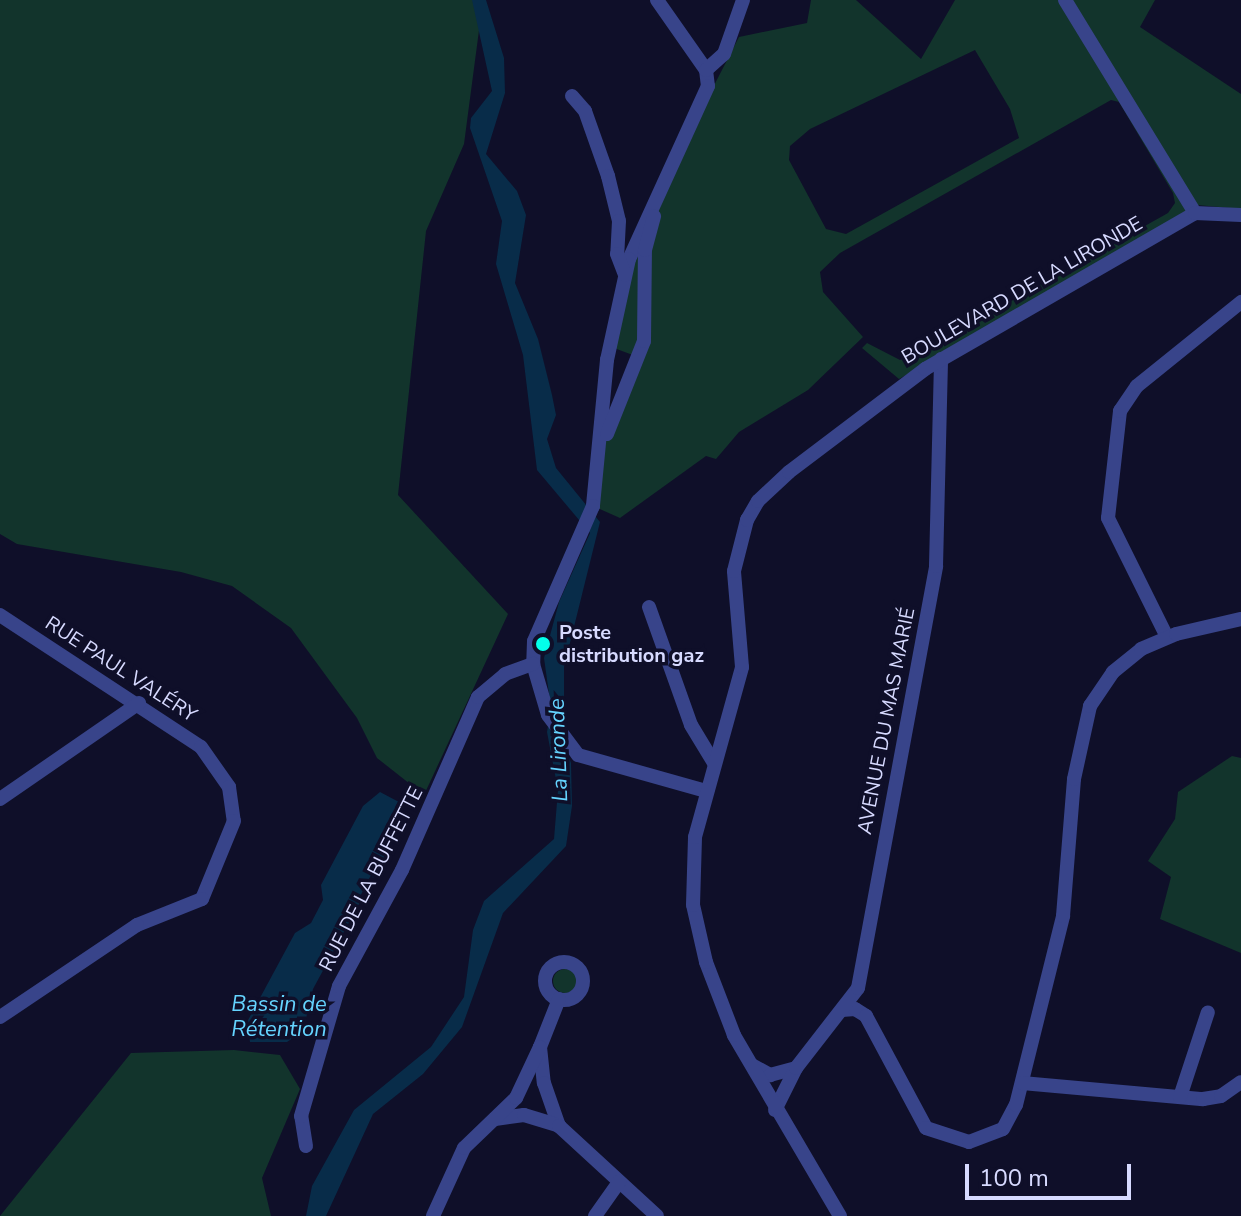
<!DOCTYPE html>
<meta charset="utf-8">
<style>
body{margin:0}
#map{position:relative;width:1241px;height:1216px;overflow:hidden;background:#0f0f29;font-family:"Nunito Sans",sans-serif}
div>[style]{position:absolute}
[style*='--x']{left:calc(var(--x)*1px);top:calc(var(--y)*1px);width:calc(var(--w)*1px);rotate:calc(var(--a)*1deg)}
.green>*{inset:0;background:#12342c}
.round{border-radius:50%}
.water>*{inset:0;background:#082c49}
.street>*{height:14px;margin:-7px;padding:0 7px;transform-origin:7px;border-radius:7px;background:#38448a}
.street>.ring{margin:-7px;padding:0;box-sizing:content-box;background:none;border:14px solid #38448a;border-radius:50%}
.dots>*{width:22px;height:22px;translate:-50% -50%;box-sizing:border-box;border:4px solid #0f0f29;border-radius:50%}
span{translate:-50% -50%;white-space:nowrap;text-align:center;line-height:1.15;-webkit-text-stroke:7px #0f0f29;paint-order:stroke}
.street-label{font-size:20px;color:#d7daff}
.poi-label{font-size:20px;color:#d7daff;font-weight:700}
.left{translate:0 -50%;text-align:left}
.water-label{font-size:22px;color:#65d4ff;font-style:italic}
.scale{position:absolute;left:965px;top:1164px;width:166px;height:36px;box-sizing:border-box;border:4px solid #d7daff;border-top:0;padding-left:10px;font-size:24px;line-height:28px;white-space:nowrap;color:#d7daff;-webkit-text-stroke:6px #0f0f29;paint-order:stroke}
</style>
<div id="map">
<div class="green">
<i style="clip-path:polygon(0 0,483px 0,464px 144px,426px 231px,398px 495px,508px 614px,424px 795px,377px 758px,357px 718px,291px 628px,232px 586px,181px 572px,17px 544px,0 534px)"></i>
<i style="clip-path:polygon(evenodd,811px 0,856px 0,921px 59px,955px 0,1063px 0,1186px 197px,1186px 213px,899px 379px,862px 348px,867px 343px,900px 360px,922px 351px,1168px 213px,1175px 203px,1173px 193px,1119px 102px,1111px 100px,840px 253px,820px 272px,823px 292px,863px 337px,808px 390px,739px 432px,716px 459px,706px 456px,620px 518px,593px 506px,596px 469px,613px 412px,638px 357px,614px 348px,626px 256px,739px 37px,807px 23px,811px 0,975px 50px,1010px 109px,1019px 138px,846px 234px,826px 229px,789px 160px,790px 146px,810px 129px,975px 50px)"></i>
<i style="clip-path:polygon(1069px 0,1155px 0,1140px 27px,1241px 94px,1241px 209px,1197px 205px)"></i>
<i style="clip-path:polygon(1232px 756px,1241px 758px,1241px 953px,1160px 919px,1171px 877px,1148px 861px,1175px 819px,1178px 792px)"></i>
<i class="round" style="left:553px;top:969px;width:24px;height:24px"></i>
<i style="clip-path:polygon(234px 1050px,280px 1055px,300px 1089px,262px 1178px,271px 1216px,0 1216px,131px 1053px)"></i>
</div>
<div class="water">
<i style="clip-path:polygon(472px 0,486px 0,504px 58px,505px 93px,486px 154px,517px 191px,526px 215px,515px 283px,538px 339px,552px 395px,556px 415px,547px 439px,556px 468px,600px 522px,564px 667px,564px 743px,571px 763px,572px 806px,566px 846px,503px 913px,462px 1027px,423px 1074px,373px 1114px,326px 1216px,306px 1216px,312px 1186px,354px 1110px,431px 1047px,464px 997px,473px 930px,484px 901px,554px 839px,558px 790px,547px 732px,551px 708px,544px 658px,559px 602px,590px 533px,537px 470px,523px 355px,496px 264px,502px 221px,470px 128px,471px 118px,492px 91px)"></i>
<i style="clip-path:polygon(380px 792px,399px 802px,399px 830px,313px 989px,303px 1031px,287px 1042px,250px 1042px,247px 1022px,295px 933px,311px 923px,323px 900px,321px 885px,363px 806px)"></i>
</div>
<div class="street">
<i style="--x:657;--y:0;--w:85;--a:55"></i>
<i style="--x:706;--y:70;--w:16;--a:83"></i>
<i style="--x:708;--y:86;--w:190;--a:114.5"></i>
<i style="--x:629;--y:259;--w:103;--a:102.3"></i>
<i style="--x:607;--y:360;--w:147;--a:95.5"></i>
<i style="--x:593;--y:506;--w:147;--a:113.6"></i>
<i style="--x:534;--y:641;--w:23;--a:92"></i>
<i style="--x:533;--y:664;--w:53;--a:73.6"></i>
<i style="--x:548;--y:715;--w:50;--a:53.1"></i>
<i style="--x:578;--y:755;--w:133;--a:15.7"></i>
<i style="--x:1065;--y:0;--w:250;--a:58.6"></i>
<i style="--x:706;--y:70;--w:24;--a:-42"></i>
<i style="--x:724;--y:54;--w:57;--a:-70.6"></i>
<i style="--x:572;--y:96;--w:20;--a:49"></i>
<i style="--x:585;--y:111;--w:69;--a:70.5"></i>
<i style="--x:608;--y:176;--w:46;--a:76.3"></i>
<i style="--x:619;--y:221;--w:33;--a:93"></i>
<i style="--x:617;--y:254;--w:22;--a:69"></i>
<i style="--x:607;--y:434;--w:100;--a:-68.3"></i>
<i style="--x:644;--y:341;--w:91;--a:-89.4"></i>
<i style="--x:645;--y:250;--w:35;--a:-75"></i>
<i style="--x:649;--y:607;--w:125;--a:70.4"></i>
<i style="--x:691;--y:725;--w:44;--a:58.8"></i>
<i style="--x:0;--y:615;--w:240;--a:33.3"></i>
<i style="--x:201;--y:747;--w:49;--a:55"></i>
<i style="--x:229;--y:787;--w:34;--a:82"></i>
<i style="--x:234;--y:821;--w:84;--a:112.3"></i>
<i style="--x:202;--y:899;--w:70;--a:158.2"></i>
<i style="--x:137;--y:925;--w:165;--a:146.1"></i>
<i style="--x:1167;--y:637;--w:133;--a:-116.4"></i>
<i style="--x:1108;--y:518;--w:108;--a:-83.6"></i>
<i style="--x:1120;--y:411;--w:30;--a:-56"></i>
<i style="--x:1137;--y:386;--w:134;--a:-38.9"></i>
<i style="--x:0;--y:799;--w:169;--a:-34.6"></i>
<i class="ring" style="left:545px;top:962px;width:24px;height:24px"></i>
<i style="--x:559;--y:999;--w:52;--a:111.6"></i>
<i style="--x:540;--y:1047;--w:36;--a:84"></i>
<i style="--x:544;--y:1083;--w:46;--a:70.8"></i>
<i style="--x:842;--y:1010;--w:13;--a:-4"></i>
<i style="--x:855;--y:1009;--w:13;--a:32"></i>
<i style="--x:866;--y:1016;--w:127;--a:61.8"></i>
<i style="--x:926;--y:1128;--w:45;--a:18"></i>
<i style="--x:969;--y:1142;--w:36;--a:-21"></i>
<i style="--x:1003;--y:1129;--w:27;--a:-62"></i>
<i style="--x:1016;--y:1105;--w:195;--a:-76"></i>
<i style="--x:1063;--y:916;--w:137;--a:-85.4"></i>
<i style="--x:1074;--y:779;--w:75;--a:-77.6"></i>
<i style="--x:1090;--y:706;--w:41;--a:-55.9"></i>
<i style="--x:1113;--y:672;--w:36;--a:-39"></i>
<i style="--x:1141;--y:649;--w:38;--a:-23"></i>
<i style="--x:1176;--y:634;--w:67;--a:-13"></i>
<i style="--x:752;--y:1065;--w:21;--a:29"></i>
<i style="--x:770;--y:1075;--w:27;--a:-15"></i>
<i style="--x:1022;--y:1083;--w:182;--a:5.1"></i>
<i style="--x:1203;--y:1099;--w:18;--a:-9"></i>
<i style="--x:1221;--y:1096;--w:24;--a:-35"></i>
<i style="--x:1180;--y:1097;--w:89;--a:-71.8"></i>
<i style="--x:775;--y:1110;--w:47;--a:-63.4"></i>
<i style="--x:796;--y:1068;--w:101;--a:-52.2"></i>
<i style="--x:858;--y:988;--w:429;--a:-79.5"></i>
<i style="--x:936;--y:566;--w:207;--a:-88.6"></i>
<i style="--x:495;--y:1119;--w:29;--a:-8"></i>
<i style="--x:524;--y:1115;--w:37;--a:17"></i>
<i style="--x:559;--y:1126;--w:133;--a:42.6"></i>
<i style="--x:306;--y:1146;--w:30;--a:-99"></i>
<i style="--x:301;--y:1116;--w:135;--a:-73.7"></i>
<i style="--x:339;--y:986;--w:132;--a:-61.5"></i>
<i style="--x:402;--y:870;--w:189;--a:-66.3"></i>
<i style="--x:478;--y:697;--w:35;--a:-40"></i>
<i style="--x:505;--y:674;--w:30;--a:-20"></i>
<i style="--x:433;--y:1216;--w:75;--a:-65.5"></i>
<i style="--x:464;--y:1148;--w:72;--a:-43.9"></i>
<i style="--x:516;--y:1098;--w:56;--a:-64.8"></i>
<i style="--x:595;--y:1216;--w:42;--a:-54.8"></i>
<i style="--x:840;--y:1216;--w:210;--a:-120.4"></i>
<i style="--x:734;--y:1035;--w:78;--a:-111"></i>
<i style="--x:706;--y:962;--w:58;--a:-102.8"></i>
<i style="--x:693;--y:905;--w:68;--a:-88.3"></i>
<i style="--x:695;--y:837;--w:176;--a:-74.5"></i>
<i style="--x:742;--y:667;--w:96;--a:-94.8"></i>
<i style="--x:734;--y:571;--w:53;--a:-75.7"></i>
<i style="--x:747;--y:520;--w:22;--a:-60"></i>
<i style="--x:758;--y:501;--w:42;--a:-43.1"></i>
<i style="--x:789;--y:472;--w:171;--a:-37.1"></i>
<i style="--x:925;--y:369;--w:312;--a:-30"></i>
<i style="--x:1195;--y:213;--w:46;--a:2.5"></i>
</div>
<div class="dots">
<i style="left:543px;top:644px;background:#03ffea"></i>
</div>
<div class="street-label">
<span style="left:1022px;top:290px;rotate:-30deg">BOULEVARD DE LA LIRONDE</span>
<span style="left:121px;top:669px;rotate:33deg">RUE PAUL VALÉRY</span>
<span style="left:886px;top:721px;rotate:-79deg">AVENUE DU MAS MARIÉ</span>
<span style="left:371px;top:879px;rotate:-63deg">RUE DE LA BUFFETTE</span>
</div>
<div class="poi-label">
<span class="left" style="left:559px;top:644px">Poste<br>distribution gaz</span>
</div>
<div class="water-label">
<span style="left:559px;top:750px;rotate:-92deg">La Lironde</span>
<span style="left:279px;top:1017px">Bassin de<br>Rétention</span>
</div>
<div class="scale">100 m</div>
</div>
